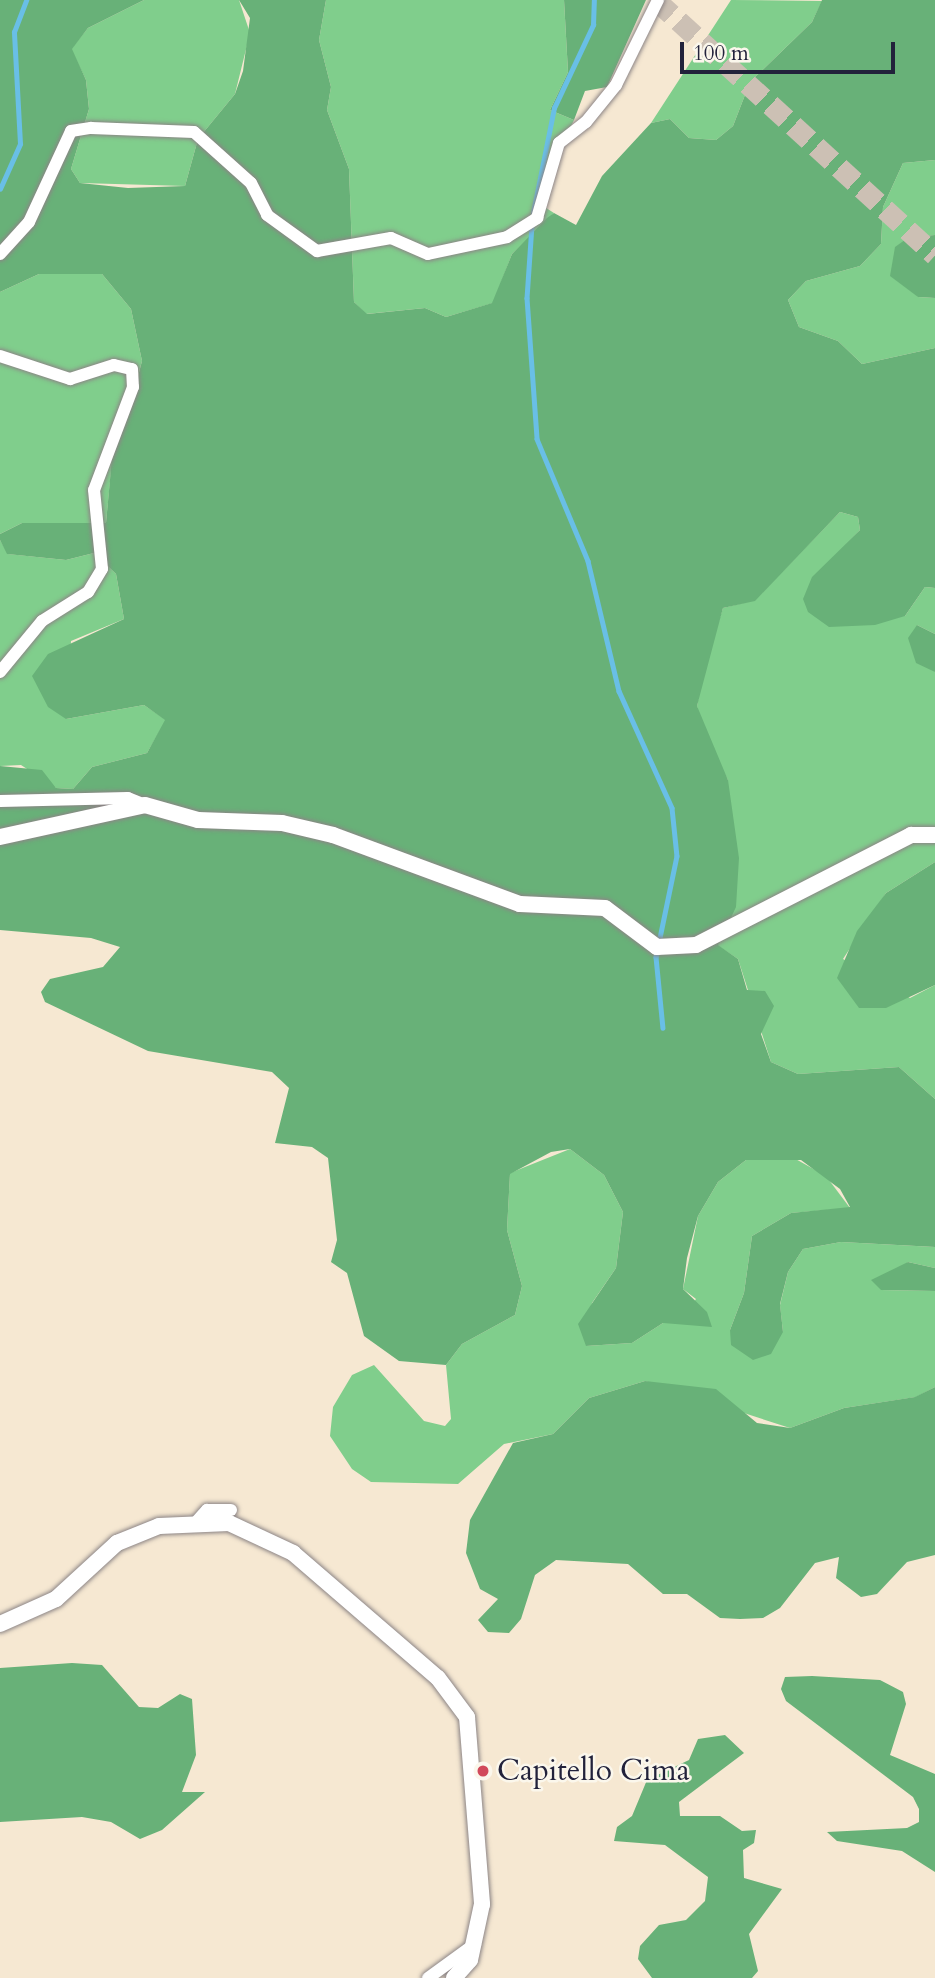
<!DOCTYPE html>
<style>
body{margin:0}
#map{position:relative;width:935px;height:1978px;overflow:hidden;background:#f6e8d2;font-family:Cardo,serif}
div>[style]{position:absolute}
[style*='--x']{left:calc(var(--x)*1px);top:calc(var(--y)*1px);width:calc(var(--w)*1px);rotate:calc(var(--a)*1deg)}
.green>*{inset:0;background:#80ce8c}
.forest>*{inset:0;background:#68b178}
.stream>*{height:4.5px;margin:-2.25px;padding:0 2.25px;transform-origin:2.25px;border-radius:2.25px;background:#69bfe6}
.trunk-tunnel>*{height:21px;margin-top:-10.5px;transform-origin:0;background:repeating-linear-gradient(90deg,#ccc0b4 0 21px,transparent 0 31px)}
.roads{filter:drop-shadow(0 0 2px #8c8586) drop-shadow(0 0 2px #8c8586)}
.minor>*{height:12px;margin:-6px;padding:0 6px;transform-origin:6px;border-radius:6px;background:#fff}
.tertiary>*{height:16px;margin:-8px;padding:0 8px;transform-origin:8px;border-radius:8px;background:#fff}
.dots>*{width:19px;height:19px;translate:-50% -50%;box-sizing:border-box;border:4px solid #fbf7ec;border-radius:50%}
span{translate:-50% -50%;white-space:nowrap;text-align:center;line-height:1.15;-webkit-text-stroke:5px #fbf7ec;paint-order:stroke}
.poi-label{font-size:30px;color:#22223b}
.left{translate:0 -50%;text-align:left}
.scale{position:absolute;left:680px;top:42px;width:215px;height:32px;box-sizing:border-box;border:4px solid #22223b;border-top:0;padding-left:9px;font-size:21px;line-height:24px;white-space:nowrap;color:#22223b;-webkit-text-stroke:5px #fbf7ec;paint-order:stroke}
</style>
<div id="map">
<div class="green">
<i style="clip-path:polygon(144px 0,239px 0,250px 33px,235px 94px,198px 139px,185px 186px,80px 183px,71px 169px,89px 109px,86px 80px,71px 49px,88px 28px)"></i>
<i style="clip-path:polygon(326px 0,564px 0,568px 72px,550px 110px,574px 120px,535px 201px,554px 213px,512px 254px,493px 303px,446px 317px,425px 308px,366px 314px,354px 302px,349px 169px,327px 110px,331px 87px,319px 40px)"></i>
<i style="clip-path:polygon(731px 0,822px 1px,812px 22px,750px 82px,733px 126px,716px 140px,689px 138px,670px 119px,651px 123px)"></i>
<i style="clip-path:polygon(935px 160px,935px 235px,909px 237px,918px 297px,935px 298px,935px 348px,862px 364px,838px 341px,799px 327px,788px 300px,806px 281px,860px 266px,881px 244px,883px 207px,903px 163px)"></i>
<i style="clip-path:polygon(39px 274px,102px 274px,131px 309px,142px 361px,111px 471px,106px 523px,22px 523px,0 534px,0 292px)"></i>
<i style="clip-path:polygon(840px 512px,858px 517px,860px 530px,839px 552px,905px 616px,925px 587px,935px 588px,935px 634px,917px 625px,935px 672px,935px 862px,886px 893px,843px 959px,910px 998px,935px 985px,935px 1099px,899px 1067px,798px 1074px,771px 1062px,738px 959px,717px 945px,728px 780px,702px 731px,697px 706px,704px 668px,723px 608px,755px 600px)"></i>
<i style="clip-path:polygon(0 540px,8px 554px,66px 560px,94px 553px,116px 574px,124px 619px,71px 641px,66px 719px,144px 705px,166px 720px,147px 753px,92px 767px,73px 789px,56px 788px,21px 765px,0 766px)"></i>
<i style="clip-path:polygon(570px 1149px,604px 1175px,623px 1212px,616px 1268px,592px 1303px,586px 1346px,632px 1343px,663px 1323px,680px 1322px,696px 1299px,683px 1289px,698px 1216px,718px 1182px,746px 1160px,792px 1157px,826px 1176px,850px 1208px,791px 1213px,752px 1236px,744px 1293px,730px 1330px,783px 1332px,780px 1305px,788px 1272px,803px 1249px,841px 1242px,935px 1247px,935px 1268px,908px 1262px,881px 1290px,935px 1291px,935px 1387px,916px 1397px,844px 1408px,790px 1428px,645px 1381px,589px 1398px,553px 1434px,504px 1444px,458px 1484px,371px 1482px,352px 1469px,330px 1436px,333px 1407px,352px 1375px,374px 1365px,424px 1421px,445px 1426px,451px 1419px,446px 1365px,462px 1344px,515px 1315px,522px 1286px,507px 1230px,510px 1173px)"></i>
</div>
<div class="forest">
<i style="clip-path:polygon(0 0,144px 0,88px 28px,72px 49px,86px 80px,89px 109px,71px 169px,80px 183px,128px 188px,185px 186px,198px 139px,235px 94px,243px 71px,250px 18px,239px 0,326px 0,319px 40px,331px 87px,327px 110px,349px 169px,354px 302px,367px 314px,425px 308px,446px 317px,492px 303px,512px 254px,547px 218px,554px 213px,576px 225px,602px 176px,651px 123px,670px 119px,689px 138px,716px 140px,733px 126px,750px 82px,812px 22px,822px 0,935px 0,935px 160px,903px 163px,883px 207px,881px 244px,860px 266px,806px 281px,788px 300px,799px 327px,838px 341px,862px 364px,935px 348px,935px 588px,925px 587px,905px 616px,875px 625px,829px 627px,808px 612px,803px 599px,812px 577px,860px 530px,858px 517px,840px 512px,755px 601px,723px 608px,697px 706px,728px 780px,739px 858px,736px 907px,718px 945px,738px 959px,747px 990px,765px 991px,774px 1006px,761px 1034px,771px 1062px,798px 1074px,899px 1067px,935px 1099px,935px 1247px,841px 1242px,803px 1249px,788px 1272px,780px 1304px,783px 1332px,771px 1354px,753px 1360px,731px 1345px,730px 1330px,744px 1293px,752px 1236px,791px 1213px,850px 1207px,840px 1189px,801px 1160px,746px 1160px,718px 1182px,698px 1216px,687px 1258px,683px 1289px,707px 1312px,712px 1327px,663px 1323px,632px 1343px,586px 1346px,578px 1324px,616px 1268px,623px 1212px,604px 1175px,570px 1149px,551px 1152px,510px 1174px,507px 1230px,522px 1286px,515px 1315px,462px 1344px,446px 1365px,399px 1361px,364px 1336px,347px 1273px,331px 1262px,337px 1240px,328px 1158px,312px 1147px,275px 1143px,289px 1088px,272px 1072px,148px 1051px,45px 1002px,41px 992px,50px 979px,103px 967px,120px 947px,91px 938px,0 930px,0 766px,42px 770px,56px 788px,73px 789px,92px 767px,147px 753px,165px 720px,144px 705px,66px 719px,48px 707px,32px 676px,48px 654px,124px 619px,116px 574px,94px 553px,66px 560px,7px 554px,0 540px,0 534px,22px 523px,106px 523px,115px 425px,132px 399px,142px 361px,131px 309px,102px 274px,39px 274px,0 292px)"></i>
<i style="clip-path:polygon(564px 0,646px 0,607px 87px,585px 91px,574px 120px,550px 110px,568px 72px)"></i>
<i style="clip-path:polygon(935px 235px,935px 298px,918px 297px,890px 276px,895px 247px,909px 237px)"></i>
<i style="clip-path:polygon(917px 625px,935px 634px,935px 672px,916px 663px,908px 638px)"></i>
<i style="clip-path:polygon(935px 862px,935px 985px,886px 1008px,859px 1008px,837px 978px,857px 931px,886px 893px)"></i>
<i style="clip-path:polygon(908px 1262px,935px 1268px,935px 1291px,881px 1290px,871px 1280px)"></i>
<i style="clip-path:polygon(645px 1381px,716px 1389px,757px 1423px,790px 1428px,844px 1408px,915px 1397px,935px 1387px,935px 1555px,907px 1562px,877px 1594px,861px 1597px,836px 1578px,839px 1557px,815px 1563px,780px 1608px,763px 1618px,740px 1619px,720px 1618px,687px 1594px,663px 1594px,628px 1564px,556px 1560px,535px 1575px,521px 1619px,509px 1633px,488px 1632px,478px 1620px,498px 1599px,480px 1589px,466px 1553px,470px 1520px,513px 1443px,553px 1434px,589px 1398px)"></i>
<i style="clip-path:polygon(72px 1663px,102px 1665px,139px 1707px,158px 1708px,180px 1694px,192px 1699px,196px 1755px,182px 1792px,205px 1792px,162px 1830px,140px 1839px,111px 1822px,82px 1817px,0 1822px,0 1668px)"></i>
<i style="clip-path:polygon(812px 1676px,880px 1680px,903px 1692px,906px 1704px,890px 1755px,935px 1774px,935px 1872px,902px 1851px,837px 1841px,827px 1832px,907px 1828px,919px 1822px,919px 1809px,913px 1797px,786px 1701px,781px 1689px,785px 1677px)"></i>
<i style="clip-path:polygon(725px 1735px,744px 1753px,679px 1802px,680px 1816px,720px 1816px,742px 1831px,756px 1830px,754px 1843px,743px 1850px,744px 1878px,782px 1889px,749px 1934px,758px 1971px,752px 1978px,652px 1978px,638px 1959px,640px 1946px,659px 1925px,686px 1920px,705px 1901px,708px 1877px,665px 1845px,614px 1841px,617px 1827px,632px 1816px,647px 1780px,689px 1760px,698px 1739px)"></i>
</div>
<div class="stream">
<i style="--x:0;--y:189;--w:49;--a:-66"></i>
<i style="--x:20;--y:144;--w:112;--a:-93.1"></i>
<i style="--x:14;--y:32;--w:34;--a:-69"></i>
<i style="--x:533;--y:213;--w:107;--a:-78.7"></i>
<i style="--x:554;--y:108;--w:92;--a:-64.8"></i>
<i style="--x:593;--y:25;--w:25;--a:-88"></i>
<i style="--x:532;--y:225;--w:73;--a:93.9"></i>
<i style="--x:527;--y:298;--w:141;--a:85.9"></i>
<i style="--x:537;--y:439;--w:132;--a:67.3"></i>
<i style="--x:588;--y:561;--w:134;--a:76.6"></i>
<i style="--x:619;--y:691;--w:128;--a:65.6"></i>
<i style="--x:672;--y:808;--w:48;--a:84.1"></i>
<i style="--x:677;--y:856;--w:103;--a:101.7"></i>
<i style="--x:656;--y:957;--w:71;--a:84.4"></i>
</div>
<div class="trunk-tunnel">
<i style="--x:656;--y:0;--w:378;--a:42.4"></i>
</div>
<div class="roads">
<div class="minor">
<i style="--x:0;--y:254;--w:43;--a:-47.8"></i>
<i style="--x:29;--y:222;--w:100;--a:-65.2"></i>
<i style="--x:71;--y:131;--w:20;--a:-9"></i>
<i style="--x:91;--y:128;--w:103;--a:2.2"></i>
<i style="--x:194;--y:132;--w:76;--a:41.8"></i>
<i style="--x:251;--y:183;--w:36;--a:63"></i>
<i style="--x:267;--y:215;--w:62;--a:35.8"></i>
<i style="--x:317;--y:251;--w:75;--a:-10"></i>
<i style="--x:391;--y:238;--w:40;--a:23.4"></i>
<i style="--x:428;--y:254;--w:81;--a:-12.1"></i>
<i style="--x:507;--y:237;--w:36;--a:-32"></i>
<i style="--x:537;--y:218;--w:78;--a:-73.7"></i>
<i style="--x:559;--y:143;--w:34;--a:-38"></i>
<i style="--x:586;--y:122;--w:48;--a:-51"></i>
<i style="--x:616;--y:85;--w:95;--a:-63.7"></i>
<i style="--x:0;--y:356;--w:74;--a:18.2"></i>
<i style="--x:70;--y:379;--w:46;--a:-17.7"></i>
<i style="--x:114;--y:365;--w:18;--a:13"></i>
<i style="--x:132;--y:369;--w:18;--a:87"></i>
<i style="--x:133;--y:387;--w:110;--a:110.7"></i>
<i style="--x:94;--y:490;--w:79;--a:84.2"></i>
<i style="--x:102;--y:569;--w:27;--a:121"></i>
<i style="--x:88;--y:592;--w:54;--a:147.8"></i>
<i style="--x:42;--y:621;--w:66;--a:129.5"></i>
<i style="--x:0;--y:801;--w:128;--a:-1.3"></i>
<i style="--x:128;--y:798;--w:18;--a:22"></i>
<i style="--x:197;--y:1521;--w:15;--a:-48"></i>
<i style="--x:207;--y:1510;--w:24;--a:0"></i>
<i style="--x:428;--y:1978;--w:58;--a:-35.9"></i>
</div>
<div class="tertiary">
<i style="--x:0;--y:837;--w:148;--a:-12.4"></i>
<i style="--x:145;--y:805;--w:55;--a:15.8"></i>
<i style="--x:198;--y:820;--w:84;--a:2"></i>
<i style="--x:282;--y:823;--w:52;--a:13.2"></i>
<i style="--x:333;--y:835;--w:199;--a:20.3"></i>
<i style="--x:520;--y:904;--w:85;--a:2.7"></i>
<i style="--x:605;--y:908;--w:65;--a:36.9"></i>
<i style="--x:657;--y:947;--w:39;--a:-3"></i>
<i style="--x:696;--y:945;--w:242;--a:-27.1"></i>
<i style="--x:911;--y:835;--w:24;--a:0"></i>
<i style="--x:0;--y:1624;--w:61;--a:-24.1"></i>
<i style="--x:56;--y:1599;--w:83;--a:-42.6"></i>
<i style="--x:117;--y:1543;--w:45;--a:-22"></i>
<i style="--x:159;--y:1526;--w:70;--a:-2.5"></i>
<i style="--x:229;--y:1523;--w:71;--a:25.1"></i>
<i style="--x:293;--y:1553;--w:191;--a:40.8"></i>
<i style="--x:438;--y:1678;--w:49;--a:53.4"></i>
<i style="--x:467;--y:1717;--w:188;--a:85.4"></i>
<i style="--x:482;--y:1904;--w:57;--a:102.1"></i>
<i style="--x:470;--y:1960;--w:24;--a:132"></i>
</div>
</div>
<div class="dots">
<i style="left:483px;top:1771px;background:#d1495b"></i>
</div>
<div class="poi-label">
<span class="left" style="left:497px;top:1771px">Capitello Cima</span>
</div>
<div class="scale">100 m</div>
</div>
